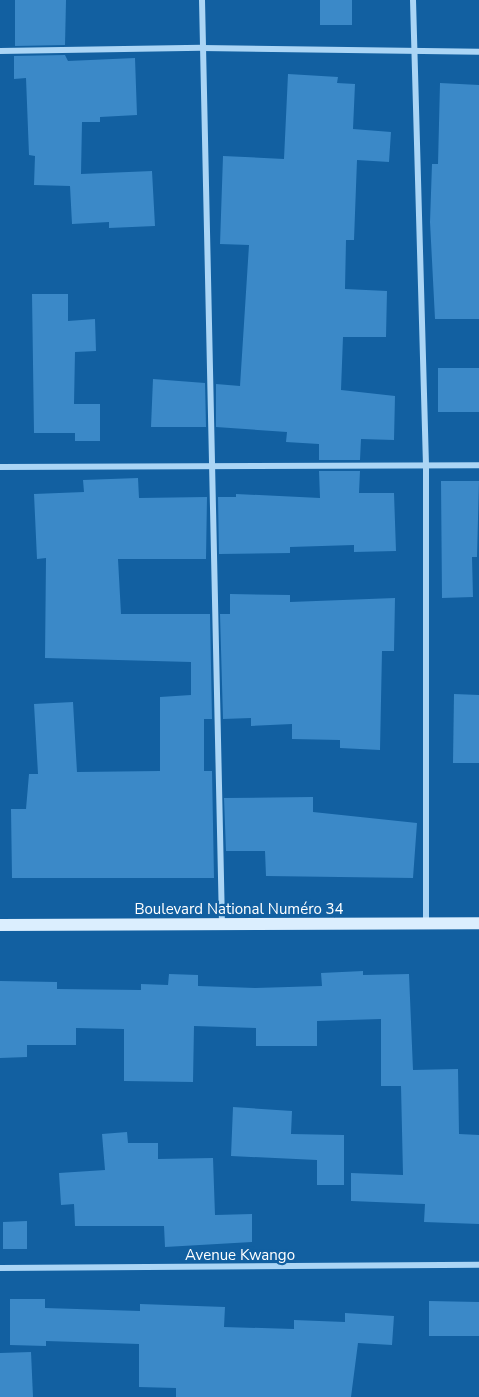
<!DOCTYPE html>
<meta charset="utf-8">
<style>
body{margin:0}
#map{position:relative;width:479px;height:1397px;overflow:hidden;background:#1260a1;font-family:"Nunito Sans",sans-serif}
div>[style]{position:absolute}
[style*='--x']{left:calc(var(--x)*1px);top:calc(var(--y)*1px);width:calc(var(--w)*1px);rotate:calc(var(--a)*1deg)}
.building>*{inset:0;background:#3b89c8}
.minor>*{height:6px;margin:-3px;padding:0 3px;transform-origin:3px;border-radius:3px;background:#abd5f5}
.secondary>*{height:12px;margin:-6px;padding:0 6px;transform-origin:6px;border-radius:6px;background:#dbeefe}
span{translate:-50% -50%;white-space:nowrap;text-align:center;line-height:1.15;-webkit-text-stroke:4.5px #1260a1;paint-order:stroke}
.street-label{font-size:15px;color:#fff}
</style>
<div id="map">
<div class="building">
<i style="clip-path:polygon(15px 0,66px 0,65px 45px,15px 46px)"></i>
<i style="clip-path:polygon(320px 0,352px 0,352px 25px,320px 25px)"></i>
<i style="clip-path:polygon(65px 55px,68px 61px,135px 58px,137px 115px,100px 117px,100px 122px,82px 122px,81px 174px,152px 171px,155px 226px,109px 228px,109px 222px,72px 224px,70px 186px,34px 185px,35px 156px,29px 155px,26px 78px,14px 79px,14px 56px)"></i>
<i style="clip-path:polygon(288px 74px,338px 77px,337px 83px,355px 84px,353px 129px,391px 132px,389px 162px,357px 160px,354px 240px,346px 240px,345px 289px,387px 291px,386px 337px,343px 337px,341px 390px,395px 396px,394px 440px,361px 439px,360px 460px,319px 460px,319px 444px,286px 442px,287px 432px,216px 427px,216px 384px,240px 386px,249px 245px,220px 244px,223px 156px,284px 159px)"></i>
<i style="clip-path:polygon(440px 83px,479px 85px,479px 319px,435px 319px,430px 222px,432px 164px,438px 164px)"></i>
<i style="clip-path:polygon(32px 294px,68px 294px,68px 321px,95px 319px,96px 351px,75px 352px,74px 404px,100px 404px,100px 441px,75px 441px,75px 433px,34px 433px)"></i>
<i style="clip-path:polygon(438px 368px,479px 368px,479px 412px,438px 412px)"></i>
<i style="clip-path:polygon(153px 379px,205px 383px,206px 427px,151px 427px)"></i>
<i style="clip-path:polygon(319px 471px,360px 471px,359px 493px,394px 493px,396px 551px,354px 552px,354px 545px,290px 547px,290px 553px,219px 554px,218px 497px,236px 497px,236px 494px,320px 498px)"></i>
<i style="clip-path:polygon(138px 478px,139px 498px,207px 497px,206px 559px,118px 559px,121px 614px,210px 614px,212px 719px,204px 719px,204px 771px,212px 771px,214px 878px,12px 878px,11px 809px,26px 809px,29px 774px,38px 774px,34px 704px,73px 702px,77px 772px,160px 771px,160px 697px,191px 695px,191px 662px,45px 658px,46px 558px,37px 559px,34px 494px,84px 492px,83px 480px)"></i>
<i style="clip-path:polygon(441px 481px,479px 481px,477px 557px,472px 557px,473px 597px,442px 598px)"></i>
<i style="clip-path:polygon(230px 594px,290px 595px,290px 602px,395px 598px,394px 651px,382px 651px,380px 750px,340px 748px,340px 740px,292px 739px,292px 724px,251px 726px,251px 718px,223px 719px,220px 614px,230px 614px)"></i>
<i style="clip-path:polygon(454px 694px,479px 695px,479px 763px,453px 763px)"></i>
<i style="clip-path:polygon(313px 797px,313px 812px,417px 823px,413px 878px,266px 876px,265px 851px,226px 851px,224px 798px)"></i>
<i style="clip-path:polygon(363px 971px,363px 975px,409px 974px,413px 1070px,458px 1069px,459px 1134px,479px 1135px,479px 1224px,424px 1222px,425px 1204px,351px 1201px,351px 1173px,403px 1175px,401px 1086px,381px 1086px,381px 1019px,317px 1021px,317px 1046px,256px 1046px,256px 1028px,194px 1026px,193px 1082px,124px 1081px,124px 1029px,76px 1028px,76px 1045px,27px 1045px,27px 1057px,0 1058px,0 981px,57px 982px,57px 989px,141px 990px,141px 984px,168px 985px,169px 974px,198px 975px,198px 986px,255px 988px,322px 986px,321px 973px)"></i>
<i style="clip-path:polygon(233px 1107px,292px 1111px,291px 1134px,344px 1135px,344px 1185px,317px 1185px,317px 1160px,231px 1156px)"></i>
<i style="clip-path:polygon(127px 1132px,128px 1143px,158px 1143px,158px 1159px,213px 1158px,215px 1215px,252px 1214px,252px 1242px,165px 1247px,164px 1226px,75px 1226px,74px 1204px,61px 1205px,59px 1173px,105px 1170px,102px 1134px)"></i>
<i style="clip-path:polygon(27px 1221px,27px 1249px,3px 1249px,3px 1222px)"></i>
<i style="clip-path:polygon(10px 1299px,45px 1299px,45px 1308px,140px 1311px,140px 1304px,225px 1307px,224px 1327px,294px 1329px,294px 1320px,345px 1322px,345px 1313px,394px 1316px,392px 1345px,358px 1343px,351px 1397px,176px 1397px,176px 1388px,139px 1387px,139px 1344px,46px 1341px,46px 1346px,10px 1345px)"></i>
<i style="clip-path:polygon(429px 1301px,479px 1302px,479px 1336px,429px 1336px)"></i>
<i style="clip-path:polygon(31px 1352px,33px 1397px,0 1397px,0 1353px)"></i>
</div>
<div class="minor">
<i style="--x:202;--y:0;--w:926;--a:88.76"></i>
<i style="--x:413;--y:0;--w:464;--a:88.4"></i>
<i style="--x:426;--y:464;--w:460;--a:90"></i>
<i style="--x:0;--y:51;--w:202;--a:-0.9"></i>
<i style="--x:202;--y:48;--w:277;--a:0.8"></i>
<i style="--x:0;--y:467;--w:479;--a:-0.2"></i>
<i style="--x:0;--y:1268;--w:479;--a:-0.4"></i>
</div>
<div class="secondary">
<i style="--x:0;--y:925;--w:479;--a:-0.2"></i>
</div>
<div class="street-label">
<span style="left:239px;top:910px">Boulevard National Numéro 34</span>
<span style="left:240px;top:1256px">Avenue Kwango</span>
</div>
</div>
